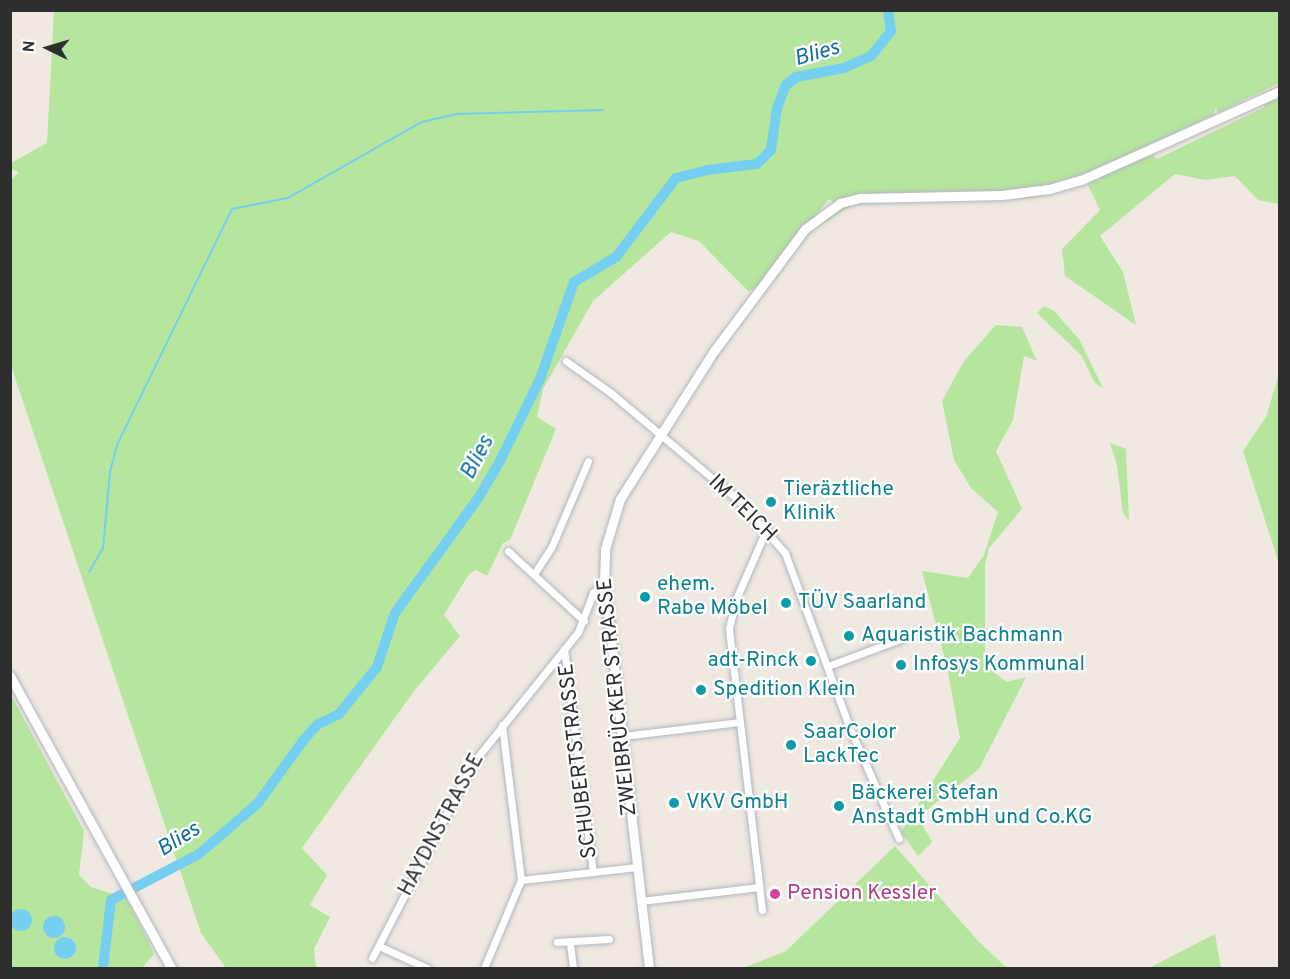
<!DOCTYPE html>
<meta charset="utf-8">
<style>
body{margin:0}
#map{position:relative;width:1290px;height:979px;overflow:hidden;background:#efe9e1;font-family:Overpass,sans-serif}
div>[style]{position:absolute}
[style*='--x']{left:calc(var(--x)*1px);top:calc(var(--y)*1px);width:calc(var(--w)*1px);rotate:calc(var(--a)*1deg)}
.green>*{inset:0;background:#b6e59e}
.water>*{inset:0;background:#75cff0}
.round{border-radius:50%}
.stream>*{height:1.5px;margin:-0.75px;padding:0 0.75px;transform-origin:0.75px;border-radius:0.75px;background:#75cff0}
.river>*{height:10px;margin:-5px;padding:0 5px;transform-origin:5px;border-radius:5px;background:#75cff0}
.roads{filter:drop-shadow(0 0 2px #b4b7c1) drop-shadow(0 0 2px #b4b7c1)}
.street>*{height:7px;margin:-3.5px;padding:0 3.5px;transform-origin:3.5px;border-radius:3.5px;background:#fff}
.secondary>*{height:9px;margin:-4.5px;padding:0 4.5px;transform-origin:4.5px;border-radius:4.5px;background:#fff}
.dots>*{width:16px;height:16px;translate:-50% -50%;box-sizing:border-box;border:3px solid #fff;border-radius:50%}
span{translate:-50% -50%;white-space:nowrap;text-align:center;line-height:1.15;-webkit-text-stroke:4.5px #fff;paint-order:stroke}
.culture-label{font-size:21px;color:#0d838f}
.left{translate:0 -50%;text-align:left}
.right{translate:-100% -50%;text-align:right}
.street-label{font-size:21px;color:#2e2e2e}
.hotel-label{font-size:21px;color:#b23c85}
.water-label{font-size:22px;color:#0d6fa3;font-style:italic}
.frame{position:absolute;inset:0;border:12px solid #2e2e2e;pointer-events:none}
.north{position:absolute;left:18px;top:18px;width:60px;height:60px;-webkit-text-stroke:4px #fff;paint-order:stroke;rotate:275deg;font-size:16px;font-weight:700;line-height:24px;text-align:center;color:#2e2e2e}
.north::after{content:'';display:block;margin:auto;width:21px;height:27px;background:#2e2e2e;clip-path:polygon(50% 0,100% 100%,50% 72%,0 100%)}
</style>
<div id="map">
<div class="green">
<i style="clip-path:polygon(54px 11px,1279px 11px,1279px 83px,1218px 113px,1216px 107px,1213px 115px,1096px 170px,1033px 190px,834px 202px,829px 199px,756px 289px,748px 291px,699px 241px,671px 232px,593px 301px,543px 389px,537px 417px,556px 429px,510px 540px,503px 543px,487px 576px,476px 570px,469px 574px,444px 615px,460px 636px,414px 691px,302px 848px,327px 875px,310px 905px,330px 917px,314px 949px,316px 968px,226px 968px,201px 933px,11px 366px,10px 181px,19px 172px,11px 169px,11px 163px,47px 143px)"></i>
<i style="clip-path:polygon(1279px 95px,1279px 204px,1258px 200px,1235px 176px,1205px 180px,1175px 174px,1100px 236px,1123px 272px,1136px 325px,1065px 276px,1062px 249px,1100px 210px,1087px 183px,1034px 198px,867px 203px,849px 207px,812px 231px,762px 291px,806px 233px,831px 210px,852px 202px,1039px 194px,1168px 142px,1153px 156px,1157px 159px,1265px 107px,1261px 100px)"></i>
<i style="clip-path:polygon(1044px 306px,1054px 311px,1079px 339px,1103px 388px,1095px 383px,1081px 355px,1037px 313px)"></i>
<i style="clip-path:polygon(996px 325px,1022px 327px,1037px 361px,1024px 356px,1013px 420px,996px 451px,1022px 509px,989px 548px,985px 566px,985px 657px,989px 669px,1007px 682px,1026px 677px,979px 769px,918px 817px,932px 842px,918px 856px,901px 832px,960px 738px,947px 667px,922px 571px,968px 578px,984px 555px,998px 512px,971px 488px,954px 460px,942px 401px,964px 361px)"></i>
<i style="clip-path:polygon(1279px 374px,1279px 564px,1243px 451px,1266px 417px)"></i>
<i style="clip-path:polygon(1110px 443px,1126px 449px,1129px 521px,1123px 513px,1117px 465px)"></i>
<i style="clip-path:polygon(11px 695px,84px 831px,79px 875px,91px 887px,126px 898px,138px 920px,154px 954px,142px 968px,11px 968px)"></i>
<i style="clip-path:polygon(895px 846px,977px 940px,1007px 968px,743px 968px,786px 951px)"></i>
<i style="clip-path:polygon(1215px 934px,1221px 968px,1149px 968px)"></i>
</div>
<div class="water">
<i class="round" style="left:10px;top:909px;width:22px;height:22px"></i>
<i class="round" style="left:43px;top:916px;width:22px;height:22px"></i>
<i class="round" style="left:54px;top:937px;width:22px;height:22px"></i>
</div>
<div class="stream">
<i style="--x:89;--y:572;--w:27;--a:-59"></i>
<i style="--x:103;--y:549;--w:77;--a:-84.8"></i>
<i style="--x:110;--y:472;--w:30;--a:-75"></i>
<i style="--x:118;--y:443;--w:260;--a:-64"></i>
<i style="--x:232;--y:209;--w:57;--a:-11.1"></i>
<i style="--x:288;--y:198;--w:154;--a:-29.6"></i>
<i style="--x:422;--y:122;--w:35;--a:-13"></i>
<i style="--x:456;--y:114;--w:147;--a:-1.6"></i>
</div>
<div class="river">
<i style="--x:103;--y:968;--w:68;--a:-83.3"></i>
<i style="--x:111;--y:900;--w:99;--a:-27.6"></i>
<i style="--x:199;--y:854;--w:78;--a:-40.8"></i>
<i style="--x:258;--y:803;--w:80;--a:-54.1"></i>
<i style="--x:305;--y:738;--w:19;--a:-47"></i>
<i style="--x:318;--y:724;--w:23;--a:-25"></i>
<i style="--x:339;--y:714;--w:60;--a:-51"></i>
<i style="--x:377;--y:667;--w:57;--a:-71.6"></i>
<i style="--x:395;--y:613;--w:143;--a:-54.1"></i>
<i style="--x:479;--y:497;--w:42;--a:-59.7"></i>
<i style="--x:500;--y:461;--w:91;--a:-64"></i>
<i style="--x:540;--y:379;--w:103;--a:-70.7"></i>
<i style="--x:574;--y:282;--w:49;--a:-30.8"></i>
<i style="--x:616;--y:257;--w:99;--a:-52.8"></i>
<i style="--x:676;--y:178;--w:32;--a:-14"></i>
<i style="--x:707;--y:170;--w:50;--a:-6.8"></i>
<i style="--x:757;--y:164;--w:20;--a:-45"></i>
<i style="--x:771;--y:150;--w:42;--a:-81.9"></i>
<i style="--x:777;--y:108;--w:25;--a:-69"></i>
<i style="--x:786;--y:85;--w:13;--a:-39"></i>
<i style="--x:796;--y:77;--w:49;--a:-10.6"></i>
<i style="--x:844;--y:68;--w:30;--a:-24"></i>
<i style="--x:871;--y:56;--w:32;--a:-51"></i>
<i style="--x:891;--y:31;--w:21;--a:-98"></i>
</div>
<div class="roads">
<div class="street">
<i style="--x:566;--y:361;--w:55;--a:35.4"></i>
<i style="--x:611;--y:393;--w:166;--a:40.1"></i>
<i style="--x:738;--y:500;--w:71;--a:48.4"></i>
<i style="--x:785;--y:553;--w:188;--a:69.7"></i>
<i style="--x:850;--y:729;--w:120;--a:66"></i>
<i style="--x:508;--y:551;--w:103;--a:42.6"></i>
<i style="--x:534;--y:574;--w:33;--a:-57"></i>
<i style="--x:552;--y:546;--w:92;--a:-67"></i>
<i style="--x:564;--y:649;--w:225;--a:82.6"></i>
<i style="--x:828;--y:666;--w:80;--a:-20.5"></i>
<i style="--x:622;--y:736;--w:118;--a:-6.8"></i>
<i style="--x:521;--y:880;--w:117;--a:-6.4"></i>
<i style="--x:641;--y:901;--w:119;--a:-6.8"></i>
<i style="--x:762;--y:910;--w:284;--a:-96.7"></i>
<i style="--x:729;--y:628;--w:30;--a:-76"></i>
<i style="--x:736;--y:599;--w:77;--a:-66.4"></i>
<i style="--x:557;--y:942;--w:52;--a:-3.3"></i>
<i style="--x:570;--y:943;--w:25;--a:83"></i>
<i style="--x:379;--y:946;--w:53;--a:24.6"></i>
<i style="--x:372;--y:958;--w:218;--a:-62.7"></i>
<i style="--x:472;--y:764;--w:169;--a:-51.2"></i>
<i style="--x:578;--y:632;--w:42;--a:-69"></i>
<i style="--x:593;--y:593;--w:16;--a:-45"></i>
<i style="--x:484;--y:968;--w:95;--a:-67.2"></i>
<i style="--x:521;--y:880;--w:156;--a:-97"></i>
</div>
<div class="secondary">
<i style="--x:10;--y:676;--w:333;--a:61.1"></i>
<i style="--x:649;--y:968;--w:389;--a:-96.6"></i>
<i style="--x:604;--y:582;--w:33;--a:-88"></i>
<i style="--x:605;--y:549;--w:52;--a:-73.3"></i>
<i style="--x:620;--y:499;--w:175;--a:-57.6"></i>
<i style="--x:714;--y:351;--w:152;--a:-53.3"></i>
<i style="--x:805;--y:229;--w:44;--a:-36.6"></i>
<i style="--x:840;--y:203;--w:21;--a:-14"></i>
<i style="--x:860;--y:198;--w:142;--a:-1.2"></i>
<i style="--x:1002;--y:195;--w:47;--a:-7.3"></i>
<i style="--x:1049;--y:189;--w:33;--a:-16"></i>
<i style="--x:1081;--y:180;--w:218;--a:-24.1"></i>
</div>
</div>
<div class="dots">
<i style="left:771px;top:502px;background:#0f9aa8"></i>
<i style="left:645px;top:597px;background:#0f9aa8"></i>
<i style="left:786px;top:603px;background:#0f9aa8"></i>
<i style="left:849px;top:636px;background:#0f9aa8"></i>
<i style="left:811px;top:661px;background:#0f9aa8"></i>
<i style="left:901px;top:665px;background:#0f9aa8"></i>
<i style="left:701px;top:690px;background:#0f9aa8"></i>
<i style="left:791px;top:745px;background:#0f9aa8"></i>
<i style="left:674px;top:803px;background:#0f9aa8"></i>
<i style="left:839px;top:806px;background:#0f9aa8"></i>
<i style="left:775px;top:894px;background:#d1479c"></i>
</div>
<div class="culture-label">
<span class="left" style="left:783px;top:502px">Tieräztliche<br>Klinik</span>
<span class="left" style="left:657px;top:597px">ehem.<br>Rabe Möbel</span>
<span class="left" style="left:798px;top:603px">TÜV Saarland</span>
<span class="left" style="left:861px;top:636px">Aquaristik Bachmann</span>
<span class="right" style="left:799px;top:661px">adt-Rinck</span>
<span class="left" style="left:913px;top:665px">Infosys Kommunal</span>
<span class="left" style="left:713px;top:690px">Spedition Klein</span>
<span class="left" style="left:803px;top:745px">SaarColor<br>LackTec</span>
<span class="left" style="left:851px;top:806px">Bäckerei Stefan<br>Anstadt GmbH und Co.KG</span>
<span class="left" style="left:686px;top:803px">VKV GmbH</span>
</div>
<div class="street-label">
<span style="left:742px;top:509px;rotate:44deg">IM TEICH</span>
<span style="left:618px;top:697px;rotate:-96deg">ZWEIBRÜCKER STRASSE</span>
<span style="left:579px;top:761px;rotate:-97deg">SCHUBERTSTRASSE</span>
<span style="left:442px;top:825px;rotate:-62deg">HAYDNSTRASSE</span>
</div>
<div class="hotel-label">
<span class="left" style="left:787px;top:894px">Pension Kessler</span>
</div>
<div class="water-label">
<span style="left:817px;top:54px;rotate:-16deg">Blies</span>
<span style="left:478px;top:458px;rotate:-62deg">Blies</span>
<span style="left:179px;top:840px;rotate:-32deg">Blies</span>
</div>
<div class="frame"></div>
<div class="north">N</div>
</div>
